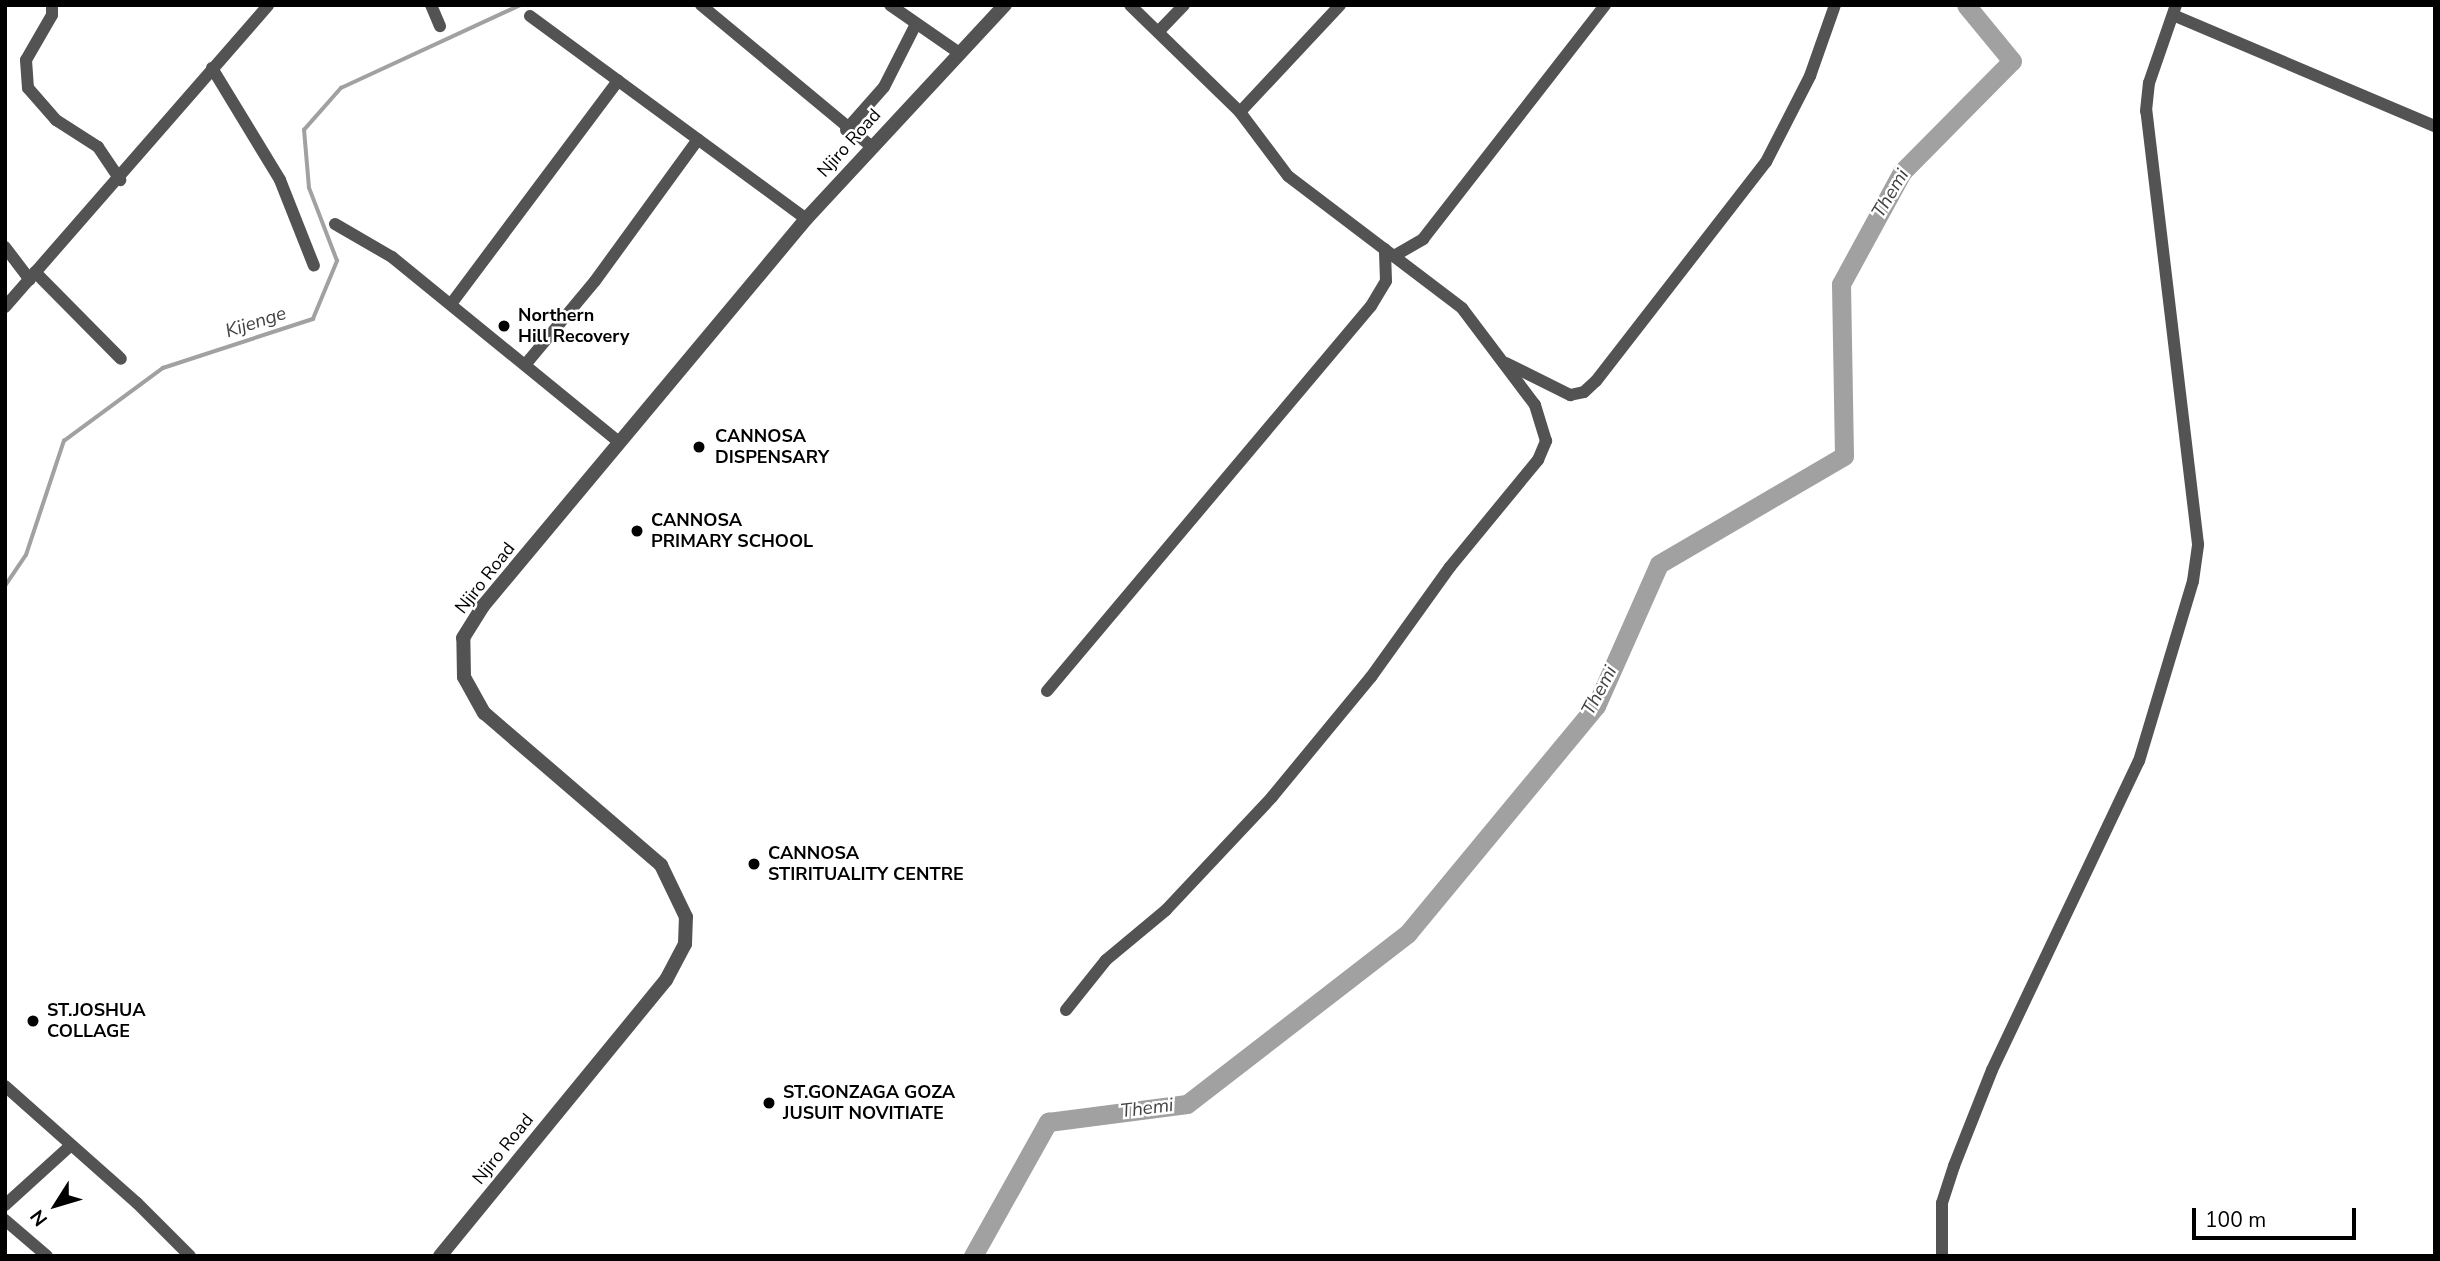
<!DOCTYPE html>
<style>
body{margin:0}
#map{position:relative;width:2440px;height:1261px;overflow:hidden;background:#fff;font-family:"Nunito Sans",sans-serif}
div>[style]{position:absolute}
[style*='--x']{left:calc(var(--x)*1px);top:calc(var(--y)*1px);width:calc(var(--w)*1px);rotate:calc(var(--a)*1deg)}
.stream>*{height:3.5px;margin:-1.75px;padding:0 1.75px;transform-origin:1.75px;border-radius:1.75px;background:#a1a1a1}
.river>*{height:19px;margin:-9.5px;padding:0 9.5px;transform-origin:9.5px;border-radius:9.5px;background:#a1a1a1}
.minor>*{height:12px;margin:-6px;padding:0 6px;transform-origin:6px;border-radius:6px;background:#535353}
.tertiary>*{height:14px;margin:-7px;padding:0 7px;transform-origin:7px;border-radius:7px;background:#535353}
.dots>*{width:19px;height:19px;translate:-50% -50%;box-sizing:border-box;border:4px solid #fff;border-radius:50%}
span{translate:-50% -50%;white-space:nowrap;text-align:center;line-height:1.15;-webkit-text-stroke:5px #fff;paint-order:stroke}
.street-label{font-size:18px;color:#000}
.poi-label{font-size:18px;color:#000;font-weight:700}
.left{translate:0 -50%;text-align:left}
.water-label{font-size:19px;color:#424242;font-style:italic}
.frame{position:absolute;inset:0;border:7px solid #000;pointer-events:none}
.north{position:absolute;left:21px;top:1170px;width:70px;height:70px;-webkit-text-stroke:5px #fff;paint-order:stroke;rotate:233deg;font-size:19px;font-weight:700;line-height:28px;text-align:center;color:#000}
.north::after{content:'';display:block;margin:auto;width:24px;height:32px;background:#000;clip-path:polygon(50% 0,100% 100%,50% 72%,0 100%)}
.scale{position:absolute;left:2192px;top:1208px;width:164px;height:32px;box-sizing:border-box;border:4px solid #000;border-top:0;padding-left:9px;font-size:21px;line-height:24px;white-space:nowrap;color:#000;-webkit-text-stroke:5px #fff;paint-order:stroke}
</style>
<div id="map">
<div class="stream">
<i style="--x:5;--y:586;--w:37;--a:-56"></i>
<i style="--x:26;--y:555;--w:120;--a:-71.6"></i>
<i style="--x:64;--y:441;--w:123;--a:-36.4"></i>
<i style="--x:163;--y:368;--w:158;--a:-18.1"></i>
<i style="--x:313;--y:319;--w:63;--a:-67.5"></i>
<i style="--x:337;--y:261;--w:78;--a:-111"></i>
<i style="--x:309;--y:188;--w:58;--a:-94.9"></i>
<i style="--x:304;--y:130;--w:56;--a:-48.6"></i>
<i style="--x:341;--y:88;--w:198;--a:-24.8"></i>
</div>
<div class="river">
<i style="--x:973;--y:1256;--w:154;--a:-60.8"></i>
<i style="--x:1048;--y:1122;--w:140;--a:-7.4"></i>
<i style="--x:1187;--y:1104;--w:279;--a:-37.7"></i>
<i style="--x:1408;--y:933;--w:295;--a:-50.4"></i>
<i style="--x:1596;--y:706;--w:155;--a:-66.1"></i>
<i style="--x:1659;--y:564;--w:214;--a:-30.3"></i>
<i style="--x:1844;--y:456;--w:172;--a:-91"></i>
<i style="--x:1841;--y:284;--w:128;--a:-61.4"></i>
<i style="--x:1902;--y:172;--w:156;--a:-45.3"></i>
<i style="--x:2012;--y:61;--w:72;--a:-129.4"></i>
</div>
<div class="minor">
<i style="--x:52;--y:5;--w:10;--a:90"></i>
<i style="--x:52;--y:15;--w:52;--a:120"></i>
<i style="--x:26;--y:60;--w:28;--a:86"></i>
<i style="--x:28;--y:88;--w:43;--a:48.8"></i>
<i style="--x:56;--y:120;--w:50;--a:32.7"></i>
<i style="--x:98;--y:147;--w:40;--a:56"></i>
<i style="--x:431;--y:5;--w:23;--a:67"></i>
<i style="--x:701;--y:5;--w:221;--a:39.7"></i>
<i style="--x:890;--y:5;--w:83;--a:34.7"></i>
<i style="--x:2173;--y:15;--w:285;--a:23"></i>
<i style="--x:530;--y:16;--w:343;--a:36.3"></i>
<i style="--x:1158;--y:32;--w:37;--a:-46"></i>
<i style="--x:212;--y:68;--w:131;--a:58.7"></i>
<i style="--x:280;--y:180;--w:92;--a:68.4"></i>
<i style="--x:1240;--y:112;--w:146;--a:-46.9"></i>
<i style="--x:846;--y:130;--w:57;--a:-48.5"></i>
<i style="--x:884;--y:87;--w:68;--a:-63.1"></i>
<i style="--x:335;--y:224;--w:66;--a:30.1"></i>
<i style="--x:392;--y:257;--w:293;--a:39.2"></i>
<i style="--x:5;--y:247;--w:41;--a:52.9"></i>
<i style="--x:1394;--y:256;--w:34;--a:-30"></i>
<i style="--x:1423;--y:239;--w:296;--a:-52.1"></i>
<i style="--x:35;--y:272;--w:122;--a:45.3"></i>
<i style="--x:451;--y:304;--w:279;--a:-53.2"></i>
<i style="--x:5;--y:307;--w:400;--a:-48.9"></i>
<i style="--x:1506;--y:363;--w:72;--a:26.6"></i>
<i style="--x:1570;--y:395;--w:14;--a:-12"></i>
<i style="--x:1584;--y:392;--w:16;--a:-43"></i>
<i style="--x:1596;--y:381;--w:277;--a:-52.2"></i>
<i style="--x:1766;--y:162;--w:97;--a:-62.9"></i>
<i style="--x:1810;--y:76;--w:75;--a:-70.6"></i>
<i style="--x:525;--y:365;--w:109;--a:-50.2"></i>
<i style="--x:595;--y:281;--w:175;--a:-54"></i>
<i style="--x:1047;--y:691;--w:503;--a:-49.92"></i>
<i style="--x:1371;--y:306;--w:29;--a:-59"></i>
<i style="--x:1386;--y:281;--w:32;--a:-92"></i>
<i style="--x:1066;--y:1010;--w:64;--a:-51.3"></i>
<i style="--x:1106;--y:960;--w:78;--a:-39.8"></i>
<i style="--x:1166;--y:910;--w:155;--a:-46.8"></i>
<i style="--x:1272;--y:797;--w:156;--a:-50.5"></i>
<i style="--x:1371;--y:677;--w:135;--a:-54.3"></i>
<i style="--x:1450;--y:567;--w:139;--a:-50.6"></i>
<i style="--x:1538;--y:460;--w:21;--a:-67"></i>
<i style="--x:1546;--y:441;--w:38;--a:-107"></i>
<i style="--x:1535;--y:405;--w:121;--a:-127"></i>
<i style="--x:1462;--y:308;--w:218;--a:-142.8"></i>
<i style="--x:1288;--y:176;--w:80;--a:-126.9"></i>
<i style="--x:1240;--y:112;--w:153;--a:-135.8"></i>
<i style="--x:5;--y:1086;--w:176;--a:41.6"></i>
<i style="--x:137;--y:1203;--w:75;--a:45"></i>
<i style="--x:5;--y:1205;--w:88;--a:-42.2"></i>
<i style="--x:5;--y:1220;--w:55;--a:40.6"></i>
<i style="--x:1942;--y:1256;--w:53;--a:-90"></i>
<i style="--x:1942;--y:1203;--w:39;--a:-72"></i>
<i style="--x:1954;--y:1166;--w:103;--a:-68.4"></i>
<i style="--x:1992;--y:1070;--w:342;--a:-64.6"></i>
<i style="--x:2139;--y:761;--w:188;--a:-73.3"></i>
<i style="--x:2193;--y:581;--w:37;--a:-82"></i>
<i style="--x:2198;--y:544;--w:436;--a:-96.8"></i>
<i style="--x:2146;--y:111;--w:28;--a:-84"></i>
<i style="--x:2149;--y:83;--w:83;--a:-70.9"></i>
</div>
<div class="tertiary">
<i style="--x:440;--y:1256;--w:357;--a:-50.7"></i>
<i style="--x:666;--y:980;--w:41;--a:-62.2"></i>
<i style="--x:685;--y:944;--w:27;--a:-88"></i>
<i style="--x:686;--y:917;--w:58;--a:-115.7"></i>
<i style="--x:661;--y:865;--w:233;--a:-139.3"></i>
<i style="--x:484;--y:713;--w:41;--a:-119.1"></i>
<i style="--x:464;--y:677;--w:39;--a:-91"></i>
<i style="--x:463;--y:638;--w:38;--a:-58"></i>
<i style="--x:483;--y:606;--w:504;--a:-50.15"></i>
<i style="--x:806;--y:219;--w:292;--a:-47.1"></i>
</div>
<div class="dots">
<i style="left:504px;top:326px;background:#000"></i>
<i style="left:699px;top:447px;background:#000"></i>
<i style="left:637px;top:531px;background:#000"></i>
<i style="left:754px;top:864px;background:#000"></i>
<i style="left:33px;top:1021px;background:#000"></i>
<i style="left:769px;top:1103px;background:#000"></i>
</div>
<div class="street-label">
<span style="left:849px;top:143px;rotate:-48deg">Njiro Road</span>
<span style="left:485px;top:578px;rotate:-52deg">Njiro Road</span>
<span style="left:503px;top:1149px;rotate:-51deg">Njiro Road</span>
</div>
<div class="poi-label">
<span class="left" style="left:518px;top:326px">Northern<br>Hill Recovery</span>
<span class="left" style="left:715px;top:447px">CANNOSA<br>DISPENSARY</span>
<span class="left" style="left:651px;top:531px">CANNOSA<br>PRIMARY SCHOOL</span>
<span class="left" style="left:768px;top:864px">CANNOSA<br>STIRITUALITY CENTRE</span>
<span class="left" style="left:47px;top:1021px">ST.JOSHUA<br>COLLAGE</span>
<span class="left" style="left:783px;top:1103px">ST.GONZAGA GOZA<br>JUSUIT NOVITIATE</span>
</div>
<div class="water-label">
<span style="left:1891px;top:194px;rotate:-59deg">Themi</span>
<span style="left:256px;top:323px;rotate:-18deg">Kijenge</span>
<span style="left:1600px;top:691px;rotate:-62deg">Themi</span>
<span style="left:1147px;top:1109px;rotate:-7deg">Themi</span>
</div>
<div class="frame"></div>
<div class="north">N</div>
<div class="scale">100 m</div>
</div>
